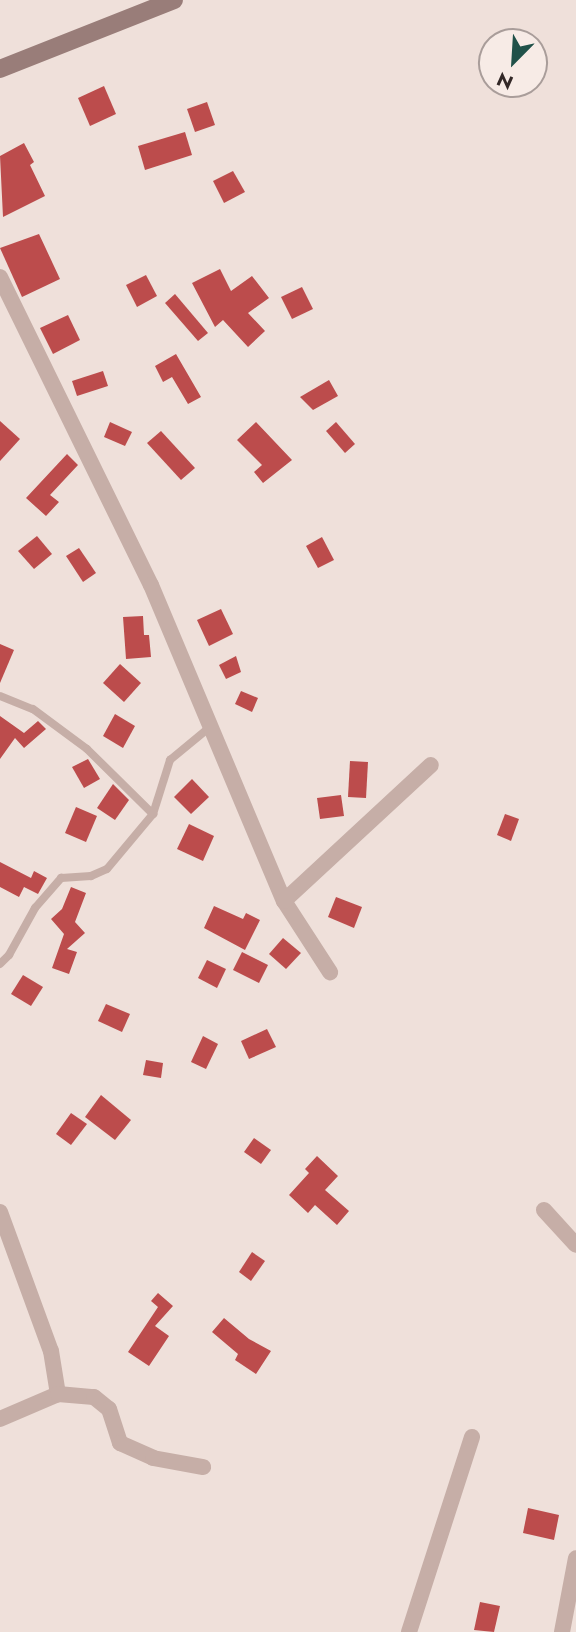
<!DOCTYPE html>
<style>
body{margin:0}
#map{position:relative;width:576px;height:1632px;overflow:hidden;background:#efe0da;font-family:Jost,sans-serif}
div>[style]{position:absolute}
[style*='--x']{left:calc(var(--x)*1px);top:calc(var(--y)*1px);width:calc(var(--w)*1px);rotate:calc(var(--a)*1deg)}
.building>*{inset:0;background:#bc4c4c}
.service>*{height:8px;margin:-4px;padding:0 4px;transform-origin:4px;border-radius:4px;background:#c6aea7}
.minor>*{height:16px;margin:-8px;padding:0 8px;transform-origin:8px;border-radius:8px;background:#c6aea7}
.secondary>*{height:18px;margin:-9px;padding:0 9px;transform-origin:9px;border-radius:9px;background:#997d79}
span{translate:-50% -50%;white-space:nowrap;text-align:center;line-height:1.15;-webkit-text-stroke:7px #f7ebe6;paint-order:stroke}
.north{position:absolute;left:478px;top:28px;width:70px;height:70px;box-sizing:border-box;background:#f7ebe6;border:2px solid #a99d9a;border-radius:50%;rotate:204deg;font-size:19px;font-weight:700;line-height:28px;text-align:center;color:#332827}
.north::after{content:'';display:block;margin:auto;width:24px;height:32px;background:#205149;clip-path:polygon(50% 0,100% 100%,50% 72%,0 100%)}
</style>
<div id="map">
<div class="building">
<i style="clip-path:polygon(104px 86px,116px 114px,90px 126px,78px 98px)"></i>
<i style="clip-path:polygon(207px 102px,215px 125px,195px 132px,187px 109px)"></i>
<i style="clip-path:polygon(185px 132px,192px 155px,145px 170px,138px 146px)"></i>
<i style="clip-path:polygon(24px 143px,34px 162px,30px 165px,45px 196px,3px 217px,0 156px)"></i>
<i style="clip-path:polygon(233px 171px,245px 192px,224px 203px,213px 181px)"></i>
<i style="clip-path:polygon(39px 234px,60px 279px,22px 297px,0 248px)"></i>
<i style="clip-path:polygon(220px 269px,231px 291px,252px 276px,269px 298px,248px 313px,265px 331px,248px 347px,223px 320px,215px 327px,192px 283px)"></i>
<i style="clip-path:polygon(146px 275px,157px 296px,137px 307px,126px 285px)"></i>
<i style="clip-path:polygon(302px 287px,313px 309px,292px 319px,281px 297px)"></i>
<i style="clip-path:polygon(175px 294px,208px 333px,198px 341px,165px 303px)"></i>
<i style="clip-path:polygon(68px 315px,80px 340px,53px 354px,40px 328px)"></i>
<i style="clip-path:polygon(176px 354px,201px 397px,188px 404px,172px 377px,163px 382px,155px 366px)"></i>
<i style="clip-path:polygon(103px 371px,108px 386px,77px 396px,72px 381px)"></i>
<i style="clip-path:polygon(329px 380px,338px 396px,313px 410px,300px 397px)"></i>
<i style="clip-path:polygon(0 421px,20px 439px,0 461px)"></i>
<i style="clip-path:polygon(110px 422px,132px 432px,125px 446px,104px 437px)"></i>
<i style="clip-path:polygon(256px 422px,292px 460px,263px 483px,254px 472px,262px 465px,237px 440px)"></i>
<i style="clip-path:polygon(336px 422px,355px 444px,345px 453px,326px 431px)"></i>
<i style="clip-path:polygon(161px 431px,195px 468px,181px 480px,147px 443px)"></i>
<i style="clip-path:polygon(67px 454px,78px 465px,50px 495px,59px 502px,46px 516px,26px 498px)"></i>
<i style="clip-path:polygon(37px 536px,52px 554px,34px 569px,18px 551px)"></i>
<i style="clip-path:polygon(322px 537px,334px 560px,318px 568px,306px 546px)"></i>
<i style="clip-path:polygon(79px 548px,96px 573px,83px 582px,66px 556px)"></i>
<i style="clip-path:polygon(221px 609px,233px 634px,209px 646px,197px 620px)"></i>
<i style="clip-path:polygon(143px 616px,144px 635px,149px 635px,151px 657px,126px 659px,123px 617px)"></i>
<i style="clip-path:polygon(0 644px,14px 650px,0 683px)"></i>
<i style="clip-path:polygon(236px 656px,241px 672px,226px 679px,219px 665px)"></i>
<i style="clip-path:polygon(120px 664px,141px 683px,124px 702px,103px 683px)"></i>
<i style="clip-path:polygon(241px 691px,258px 698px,252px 712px,235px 704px)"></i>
<i style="clip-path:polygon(115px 714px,135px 726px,123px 748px,103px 736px)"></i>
<i style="clip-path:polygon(0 716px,24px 733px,38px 721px,46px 729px,24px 748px,15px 738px,0 759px)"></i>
<i style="clip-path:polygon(88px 759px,100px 779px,84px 788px,72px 767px)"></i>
<i style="clip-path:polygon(350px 761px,368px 762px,366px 798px,348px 797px)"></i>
<i style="clip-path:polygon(192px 779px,209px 797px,191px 814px,174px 797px)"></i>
<i style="clip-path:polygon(113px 784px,129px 800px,115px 820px,97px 808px)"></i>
<i style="clip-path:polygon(341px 795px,344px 816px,320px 819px,317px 798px)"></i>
<i style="clip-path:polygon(76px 807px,97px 816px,86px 842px,65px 833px)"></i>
<i style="clip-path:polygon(505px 814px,519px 819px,511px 841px,497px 835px)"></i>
<i style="clip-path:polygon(189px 824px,214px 836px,203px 861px,177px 849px)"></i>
<i style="clip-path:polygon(0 862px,31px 878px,34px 871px,47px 878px,38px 894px,24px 887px,19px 897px,0 887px)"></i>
<i style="clip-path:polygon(71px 887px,86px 893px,75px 922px,85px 933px,67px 949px,77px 952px,69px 974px,52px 968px,64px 934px,51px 919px,62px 909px)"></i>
<i style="clip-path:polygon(336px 897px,362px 907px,354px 928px,328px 917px)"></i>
<i style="clip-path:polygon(214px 906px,243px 919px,246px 913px,260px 920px,245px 950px,204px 928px)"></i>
<i style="clip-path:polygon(283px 938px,301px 953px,286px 969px,269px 954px)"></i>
<i style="clip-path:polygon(242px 952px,268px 965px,259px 983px,233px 970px)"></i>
<i style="clip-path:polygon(207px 960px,226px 969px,217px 988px,198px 978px)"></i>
<i style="clip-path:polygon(23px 975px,43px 987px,31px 1006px,11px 994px)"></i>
<i style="clip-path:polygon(106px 1004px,130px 1014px,122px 1032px,98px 1021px)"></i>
<i style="clip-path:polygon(267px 1029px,276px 1047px,249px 1059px,241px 1041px)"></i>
<i style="clip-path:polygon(203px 1036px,218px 1044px,206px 1069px,191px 1062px)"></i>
<i style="clip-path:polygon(146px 1060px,163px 1063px,161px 1078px,143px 1075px)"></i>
<i style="clip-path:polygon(101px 1095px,131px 1120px,115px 1140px,85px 1117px)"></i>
<i style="clip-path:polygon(71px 1113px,87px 1124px,71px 1145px,56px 1134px)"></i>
<i style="clip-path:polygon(254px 1138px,271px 1150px,261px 1164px,244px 1152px)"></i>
<i style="clip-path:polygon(317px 1156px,338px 1176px,325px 1190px,349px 1211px,337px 1225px,315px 1205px,308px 1213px,289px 1195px,309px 1173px,305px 1169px)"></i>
<i style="clip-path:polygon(252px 1252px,265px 1261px,251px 1281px,239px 1272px)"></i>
<i style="clip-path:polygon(158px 1293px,173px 1306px,155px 1326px,169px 1336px,149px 1366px,128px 1352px,158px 1307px,151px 1301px)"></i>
<i style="clip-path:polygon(224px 1318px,249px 1339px,271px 1351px,256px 1374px,235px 1360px,238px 1354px,212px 1332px)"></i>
<i style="clip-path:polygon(528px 1508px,559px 1515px,554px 1540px,523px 1533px)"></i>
<i style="clip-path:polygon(480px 1602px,500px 1606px,494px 1632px,474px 1630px)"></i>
</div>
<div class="service">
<i style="--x:0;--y:696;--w:35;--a:22"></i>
<i style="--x:33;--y:709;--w:67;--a:36.5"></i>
<i style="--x:87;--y:749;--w:93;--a:44.6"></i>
<i style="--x:0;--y:964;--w:13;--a:-45"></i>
<i style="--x:9;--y:955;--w:54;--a:-61"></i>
<i style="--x:35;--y:908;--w:40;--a:-49"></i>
<i style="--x:61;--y:878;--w:30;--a:-4"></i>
<i style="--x:91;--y:876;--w:17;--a:-24"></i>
<i style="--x:107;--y:869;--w:72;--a:-50.1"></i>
<i style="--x:153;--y:814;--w:57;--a:-72.5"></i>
<i style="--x:170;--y:760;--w:52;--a:-39.5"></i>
</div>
<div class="minor">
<i style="--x:0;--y:277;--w:343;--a:63.9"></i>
<i style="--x:151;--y:585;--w:343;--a:67.2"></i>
<i style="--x:284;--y:901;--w:85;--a:57.1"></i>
<i style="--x:284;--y:901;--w:200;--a:-42.8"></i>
<i style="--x:544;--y:1210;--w:47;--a:47.6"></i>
<i style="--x:0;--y:1212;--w:148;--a:69.9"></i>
<i style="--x:51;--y:1351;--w:44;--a:80.8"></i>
<i style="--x:0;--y:1419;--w:63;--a:-23.3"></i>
<i style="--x:58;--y:1394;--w:36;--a:5"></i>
<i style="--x:94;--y:1397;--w:19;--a:39"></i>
<i style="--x:109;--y:1409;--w:36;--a:72"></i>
<i style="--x:120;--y:1443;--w:36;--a:24"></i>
<i style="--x:153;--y:1458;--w:51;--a:10.2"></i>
<i style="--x:409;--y:1632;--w:205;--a:-72.1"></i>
<i style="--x:562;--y:1632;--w:75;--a:-79.3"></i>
</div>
<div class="secondary">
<i style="--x:0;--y:69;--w:187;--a:-21.6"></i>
</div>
<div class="north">N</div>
</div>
